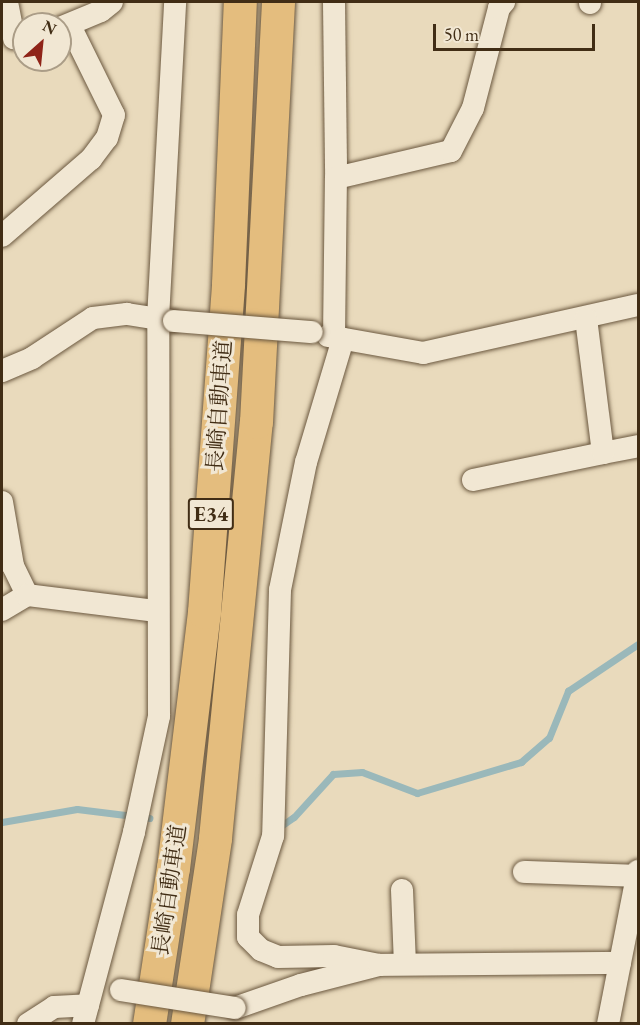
<!DOCTYPE html>
<meta charset="utf-8">
<style>
body{margin:0}
#map{position:relative;width:640px;height:1025px;overflow:hidden;background:#e9dabc;font-family:"EB Garamond","Noto Serif JP",serif}
div>[style]{position:absolute}
[style*='--x']{left:calc(var(--x)*1px);top:calc(var(--y)*1px);width:calc(var(--w)*1px);rotate:calc(var(--a)*1deg)}
.stream>*{height:7px;margin:-3.5px;padding:0 3.5px;transform-origin:3.5px;border-radius:3.5px;background:#9ab8ba}
.roads{filter:drop-shadow(0 0 2px #6b583f) drop-shadow(0 0 2px #6b583f)}
.minor>*{height:22px;margin:-11px;padding:0 11px;transform-origin:11px;border-radius:11px;background:#f1e7d3}
.highway>*{height:33px;margin:-16.5px;padding:0 16.5px;transform-origin:16.5px;border-radius:16.5px;background:#e4bd7e}
.bridges{filter:drop-shadow(0 0 2px #6b583f) drop-shadow(0 0 2px #6b583f)}
.minor-bridge>*{height:22px;margin:-11px;padding:0 11px;transform-origin:11px;border-radius:11px;background:#f1e7d3}
span{translate:-50% -50%;white-space:nowrap;text-align:center;line-height:1.15;-webkit-text-stroke:6px #f1e7d3;paint-order:stroke}
.shield-label span{padding:2px 4px;background:#f1e7d3;border:2px solid;border-radius:4px;-webkit-text-stroke-width:0}
.shield-label{font-size:21px;color:#412d15;font-weight:700}
.street-label{font-size:22px;color:#412d15}
.frame{position:absolute;inset:0;border:3px solid #412d15;pointer-events:none}
.north{position:absolute;left:12px;top:12px;width:60px;height:60px;box-sizing:border-box;background:#f1e7d3;border:2px solid #ab9d87;border-radius:50%;rotate:27deg;font-size:16px;font-weight:700;line-height:24px;text-align:center;color:#412d15}
.north::after{content:'';display:block;margin:auto;width:21px;height:27px;background:#8f2418;clip-path:polygon(50% 0,100% 100%,50% 72%,0 100%)}
.scale{position:absolute;left:433px;top:24px;width:162px;height:27px;box-sizing:border-box;border:3px solid #412d15;border-top:0;padding-left:8px;font-size:18px;line-height:21px;white-space:nowrap;color:#412d15;-webkit-text-stroke:4px #f1e7d3;paint-order:stroke}
</style>
<div id="map">
<div class="stream">
<i style="--x:2;--y:822;--w:76;--a:-9.8"></i>
<i style="--x:77;--y:809;--w:73;--a:7.1"></i>
<i style="--x:278;--y:828;--w:19;--a:-35"></i>
<i style="--x:294;--y:817;--w:58;--a:-47.8"></i>
<i style="--x:333;--y:774;--w:29;--a:-4"></i>
<i style="--x:362;--y:772;--w:59;--a:20.9"></i>
<i style="--x:417;--y:793;--w:109;--a:-16.6"></i>
<i style="--x:521;--y:762;--w:37;--a:-41"></i>
<i style="--x:549;--y:738;--w:51;--a:-68"></i>
<i style="--x:568;--y:691;--w:84;--a:-33.9"></i>
</div>
<div class="roads">
<div class="minor">
<i style="--x:7;--y:2;--w:37;--a:79"></i>
<i style="--x:334;--y:2;--w:176;--a:89.3"></i>
<i style="--x:590;--y:2;--w:1;--a:90"></i>
<i style="--x:60;--y:28;--w:44;--a:-22.5"></i>
<i style="--x:101;--y:11;--w:14;--a:-39"></i>
<i style="--x:2;--y:236;--w:118;--a:-40.9"></i>
<i style="--x:91;--y:159;--w:26;--a:-53"></i>
<i style="--x:107;--y:138;--w:24;--a:-73"></i>
<i style="--x:114;--y:115;--w:99;--a:-116.3"></i>
<i style="--x:328;--y:336;--w:97;--a:10.1"></i>
<i style="--x:423;--y:353;--w:220;--a:-12.6"></i>
<i style="--x:334;--y:337;--w:159;--a:-89.3"></i>
<i style="--x:336;--y:178;--w:118;--a:-13.2"></i>
<i style="--x:451;--y:151;--w:48;--a:-62.9"></i>
<i style="--x:473;--y:108;--w:103;--a:-75.4"></i>
<i style="--x:499;--y:8;--w:8;--a:-50"></i>
<i style="--x:343;--y:339;--w:128;--a:106.7"></i>
<i style="--x:306;--y:462;--w:131;--a:101.5"></i>
<i style="--x:280;--y:590;--w:246;--a:91.6"></i>
<i style="--x:273;--y:836;--w:83;--a:107.6"></i>
<i style="--x:248;--y:915;--w:22;--a:90"></i>
<i style="--x:248;--y:937;--w:18;--a:45"></i>
<i style="--x:261;--y:950;--w:18;--a:22"></i>
<i style="--x:278;--y:957;--w:56;--a:-1"></i>
<i style="--x:334;--y:956;--w:46;--a:11.3"></i>
<i style="--x:2;--y:371;--w:33;--a:-23"></i>
<i style="--x:32;--y:358;--w:73;--a:-33.3"></i>
<i style="--x:93;--y:318;--w:34;--a:-7"></i>
<i style="--x:127;--y:314;--w:46;--a:8.8"></i>
<i style="--x:603;--y:453;--w:36;--a:-11"></i>
<i style="--x:473;--y:480;--w:133;--a:-11.7"></i>
<i style="--x:603;--y:453;--w:135;--a:-97.2"></i>
<i style="--x:2;--y:502;--w:65;--a:80.2"></i>
<i style="--x:13;--y:566;--w:32;--a:64"></i>
<i style="--x:27;--y:595;--w:29;--a:149"></i>
<i style="--x:27;--y:595;--w:130;--a:7.1"></i>
<i style="--x:524;--y:872;--w:112;--a:2"></i>
<i style="--x:402;--y:890;--w:74;--a:87.7"></i>
<i style="--x:235;--y:1008;--w:70;--a:-19.2"></i>
<i style="--x:301;--y:985;--w:81;--a:-14.4"></i>
<i style="--x:379;--y:965;--w:241;--a:-0.5"></i>
<i style="--x:28;--y:1024;--w:31;--a:-33"></i>
<i style="--x:54;--y:1007;--w:34;--a:-3"></i>
<i style="--x:83;--y:1024;--w:199;--a:-75.1"></i>
<i style="--x:134;--y:832;--w:119;--a:-77.8"></i>
<i style="--x:159;--y:716;--w:397;--a:-90.1"></i>
<i style="--x:158;--y:319;--w:317;--a:-86.9"></i>
<i style="--x:608;--y:1024;--w:156;--a:-78.9"></i>
</div>
<div class="highway">
<i style="--x:149;--y:1024;--w:158;--a:-81.3"></i>
<i style="--x:173;--y:868;--w:258;--a:-83.1"></i>
<i style="--x:204;--y:612;--w:329;--a:-85.8"></i>
<i style="--x:228;--y:284;--w:282;--a:-87.6"></i>
<i style="--x:187;--y:1024;--w:188;--a:-81.4"></i>
<i style="--x:215;--y:838;--w:418;--a:-84.4"></i>
<i style="--x:256;--y:422;--w:421;--a:-87"></i>
</div>
</div>
<div class="bridges">
<div class="minor-bridge">
<i style="--x:174;--y:321;--w:138;--a:4.6"></i>
<i style="--x:121;--y:990;--w:115;--a:9"></i>
</div>
</div>
<div class="shield-label">
<span style="left:211px;top:514px">E34</span>
</div>
<div class="street-label">
<span style="left:219px;top:406px;rotate:-86deg">長崎自動車道</span>
<span style="left:169px;top:890px;rotate:-82deg">長崎自動車道</span>
</div>
<div class="frame"></div>
<div class="north">N</div>
<div class="scale">50 m</div>
</div>
